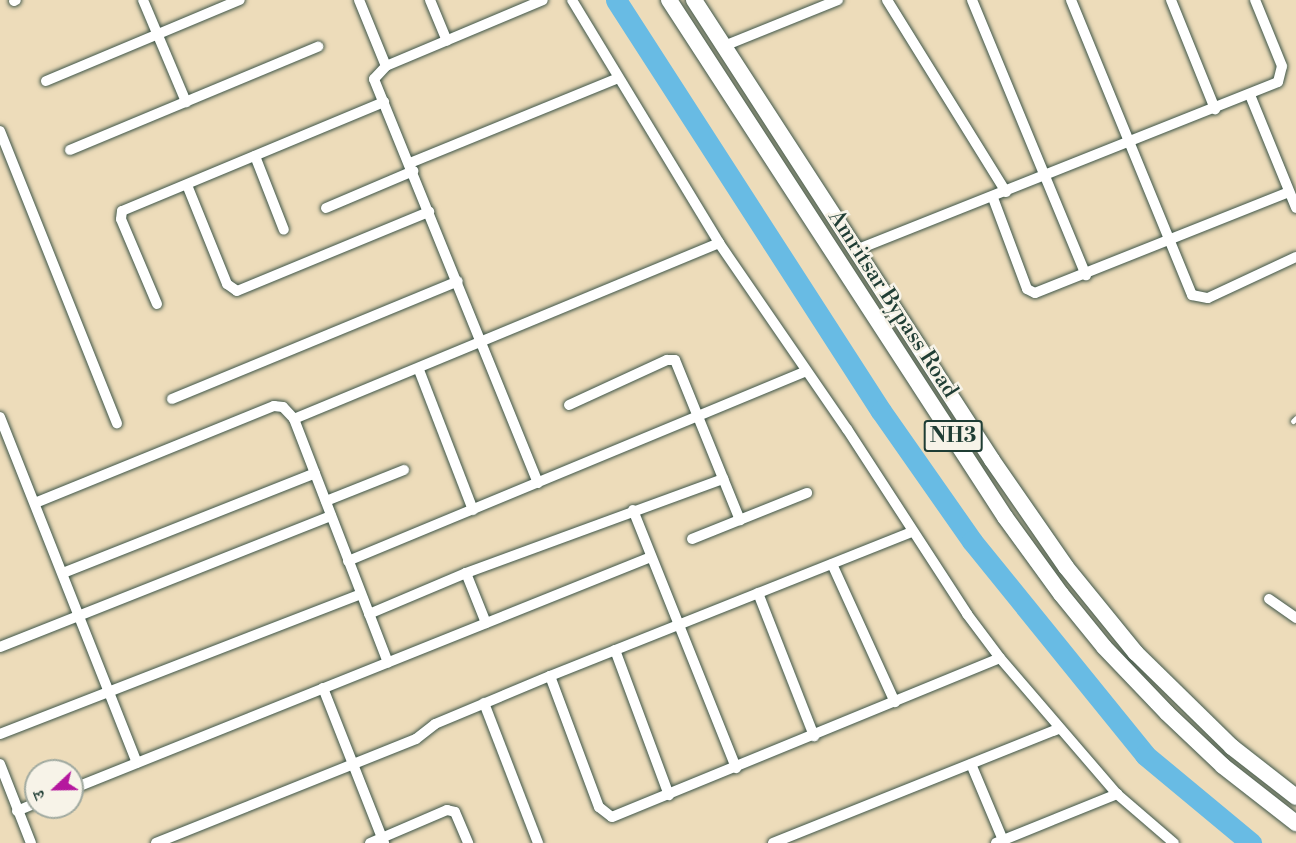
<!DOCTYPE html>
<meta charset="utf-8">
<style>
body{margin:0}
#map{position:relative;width:1296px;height:843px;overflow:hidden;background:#eddcba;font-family:"Libre Bodoni","Noto Serif Devanagari",serif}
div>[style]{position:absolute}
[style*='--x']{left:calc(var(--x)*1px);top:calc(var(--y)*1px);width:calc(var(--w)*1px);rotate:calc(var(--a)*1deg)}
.river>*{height:21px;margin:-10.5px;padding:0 10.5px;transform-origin:10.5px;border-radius:10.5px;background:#68bbe4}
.roads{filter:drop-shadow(0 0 2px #3e5548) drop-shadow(0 0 2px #3e5548)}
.service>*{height:5px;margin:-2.5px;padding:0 2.5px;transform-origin:2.5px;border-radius:2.5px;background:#fff}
.minor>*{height:10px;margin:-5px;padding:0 5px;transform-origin:5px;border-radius:5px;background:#fff}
.trunk>*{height:16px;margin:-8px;padding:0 8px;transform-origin:8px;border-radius:8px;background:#fff}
span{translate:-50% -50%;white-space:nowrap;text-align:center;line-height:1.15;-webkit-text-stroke:5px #f7f3e8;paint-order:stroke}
.shield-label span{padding:2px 4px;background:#f7f3e8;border:2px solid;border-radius:4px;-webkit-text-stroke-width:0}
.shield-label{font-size:21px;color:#1f3d34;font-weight:700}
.street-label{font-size:22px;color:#1f3d34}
.north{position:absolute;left:24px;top:759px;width:60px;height:60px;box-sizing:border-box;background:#f7f3e8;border:2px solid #a1aaa0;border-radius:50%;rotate:248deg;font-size:16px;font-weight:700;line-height:24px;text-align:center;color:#1f3d34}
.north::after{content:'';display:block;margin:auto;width:21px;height:27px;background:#b5179e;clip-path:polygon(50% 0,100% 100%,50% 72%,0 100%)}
</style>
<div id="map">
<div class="river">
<i style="--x:616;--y:0;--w:489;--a:57.2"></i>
<i style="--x:881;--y:411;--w:159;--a:55"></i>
<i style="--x:972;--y:541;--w:275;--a:51"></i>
<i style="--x:1145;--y:755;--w:138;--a:39.7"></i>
</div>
<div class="roads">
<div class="service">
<i style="--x:1293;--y:421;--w:4;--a:-45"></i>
</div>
<div class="minor">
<i style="--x:143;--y:0;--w:111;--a:67.1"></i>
<i style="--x:359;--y:0;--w:71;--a:67.8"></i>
<i style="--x:430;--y:0;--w:44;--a:67.5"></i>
<i style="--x:572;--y:0;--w:284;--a:58.8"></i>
<i style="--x:719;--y:243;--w:226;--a:55.5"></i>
<i style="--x:847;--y:429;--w:221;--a:57"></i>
<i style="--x:967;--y:614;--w:55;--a:53.1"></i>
<i style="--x:1000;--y:658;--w:179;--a:49.3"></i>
<i style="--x:1117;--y:794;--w:75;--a:40.7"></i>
<i style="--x:887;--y:0;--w:226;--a:58.2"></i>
<i style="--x:972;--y:0;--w:298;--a:67.5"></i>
<i style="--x:1071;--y:0;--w:319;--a:67.7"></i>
<i style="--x:1192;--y:295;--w:16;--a:11"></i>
<i style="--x:1208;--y:298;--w:97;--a:-25"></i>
<i style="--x:1171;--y:0;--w:118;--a:68"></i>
<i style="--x:14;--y:1;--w:2;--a:-27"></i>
<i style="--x:724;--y:46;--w:123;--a:-22"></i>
<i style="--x:46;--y:81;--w:210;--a:-22.7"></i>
<i style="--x:1250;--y:95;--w:122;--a:67.8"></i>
<i style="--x:0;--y:131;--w:315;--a:68.2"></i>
<i style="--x:70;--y:150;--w:269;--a:-22.6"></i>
<i style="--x:255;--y:156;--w:79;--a:68.6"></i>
<i style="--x:410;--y:163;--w:225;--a:-22.2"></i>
<i style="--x:187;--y:185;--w:107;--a:68"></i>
<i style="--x:227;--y:284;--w:12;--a:35"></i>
<i style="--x:237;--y:291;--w:208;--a:-22.4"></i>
<i style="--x:993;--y:198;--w:97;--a:69.5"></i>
<i style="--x:1027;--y:289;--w:9;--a:27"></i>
<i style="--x:1035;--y:293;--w:273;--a:-21.7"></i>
<i style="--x:326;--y:208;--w:95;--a:-23"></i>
<i style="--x:856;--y:250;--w:454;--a:-21.7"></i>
<i style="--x:1278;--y:82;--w:16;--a:-76"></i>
<i style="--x:1282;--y:66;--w:71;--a:-112.2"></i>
<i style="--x:157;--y:304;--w:92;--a:-113"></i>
<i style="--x:121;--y:219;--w:8;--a:-83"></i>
<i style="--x:122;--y:211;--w:284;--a:-22.6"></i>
<i style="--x:419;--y:370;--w:150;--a:68.9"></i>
<i style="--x:172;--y:399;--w:309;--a:-22.4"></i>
<i style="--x:569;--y:405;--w:108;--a:-24.7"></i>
<i style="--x:667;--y:360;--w:8;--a:0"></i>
<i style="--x:675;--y:360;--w:173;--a:67.9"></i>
<i style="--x:0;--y:417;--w:372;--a:68.4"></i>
<i style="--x:294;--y:419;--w:460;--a:-22.5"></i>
<i style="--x:538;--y:483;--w:436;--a:-112.1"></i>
<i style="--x:374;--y:79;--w:18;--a:-47"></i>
<i style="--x:386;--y:66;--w:170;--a:-22.8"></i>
<i style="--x:326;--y:501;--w:84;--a:-21.7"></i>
<i style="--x:35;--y:503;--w:258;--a:-22.1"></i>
<i style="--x:274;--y:406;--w:9;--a:6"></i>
<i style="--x:283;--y:407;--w:16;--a:47"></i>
<i style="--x:294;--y:419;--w:261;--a:68.9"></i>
<i style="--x:633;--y:510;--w:278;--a:68.2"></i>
<i style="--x:692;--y:539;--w:124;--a:-21.8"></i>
<i style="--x:348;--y:561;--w:496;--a:-22.5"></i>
<i style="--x:832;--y:564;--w:152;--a:65.5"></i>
<i style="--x:63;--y:573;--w:271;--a:-21.6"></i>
<i style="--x:466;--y:573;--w:54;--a:68.2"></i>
<i style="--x:758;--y:593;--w:154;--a:68.6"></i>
<i style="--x:1269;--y:599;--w:33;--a:35"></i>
<i style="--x:369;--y:614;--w:105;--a:-22.9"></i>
<i style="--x:466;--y:573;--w:274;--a:-20.1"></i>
<i style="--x:0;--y:647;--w:356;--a:-21.6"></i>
<i style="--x:615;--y:650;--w:155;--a:69.6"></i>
<i style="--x:550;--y:676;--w:140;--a:69.5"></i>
<i style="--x:599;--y:807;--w:16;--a:38"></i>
<i style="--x:612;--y:817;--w:419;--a:-22.3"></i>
<i style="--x:323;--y:688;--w:167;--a:68.5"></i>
<i style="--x:484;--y:703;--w:150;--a:68.9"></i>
<i style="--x:0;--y:734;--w:387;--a:-21.2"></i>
<i style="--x:0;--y:764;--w:85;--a:68.6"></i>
<i style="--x:971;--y:764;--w:82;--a:67.2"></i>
<i style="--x:72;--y:789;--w:624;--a:-21.84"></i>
<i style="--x:17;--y:811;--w:21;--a:-23"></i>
<i style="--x:156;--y:843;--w:280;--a:-21.8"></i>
<i style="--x:416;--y:739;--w:24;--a:-38"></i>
<i style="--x:435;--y:724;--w:125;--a:-22.7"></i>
<i style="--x:550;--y:676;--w:390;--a:-21.7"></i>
<i style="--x:370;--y:843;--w:84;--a:-23.2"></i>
<i style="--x:447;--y:810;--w:8;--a:14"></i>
<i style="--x:455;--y:812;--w:34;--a:67"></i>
<i style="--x:773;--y:843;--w:307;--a:-21.8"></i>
<i style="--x:996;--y:843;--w:131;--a:-22"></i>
</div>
<div class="trunk">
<i style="--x:669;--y:0;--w:617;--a:56.98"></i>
<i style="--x:1005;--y:517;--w:95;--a:54"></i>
<i style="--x:1061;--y:594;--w:68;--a:50.9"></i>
<i style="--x:1104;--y:647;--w:91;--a:46.3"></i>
<i style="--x:1167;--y:713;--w:77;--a:43.4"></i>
<i style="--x:1223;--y:766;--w:93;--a:38"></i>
<i style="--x:694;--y:0;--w:548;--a:57.06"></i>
<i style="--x:992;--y:460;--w:130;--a:55.3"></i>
<i style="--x:1066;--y:567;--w:111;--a:50.9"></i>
<i style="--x:1136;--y:653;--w:134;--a:44.4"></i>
<i style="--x:1232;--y:747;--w:81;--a:38"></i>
</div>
</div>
<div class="shield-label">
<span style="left:953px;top:436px">NH3</span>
</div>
<div class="street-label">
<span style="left:893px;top:304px;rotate:57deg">Amritsar Bypass Road</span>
</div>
<div class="north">उ</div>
</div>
